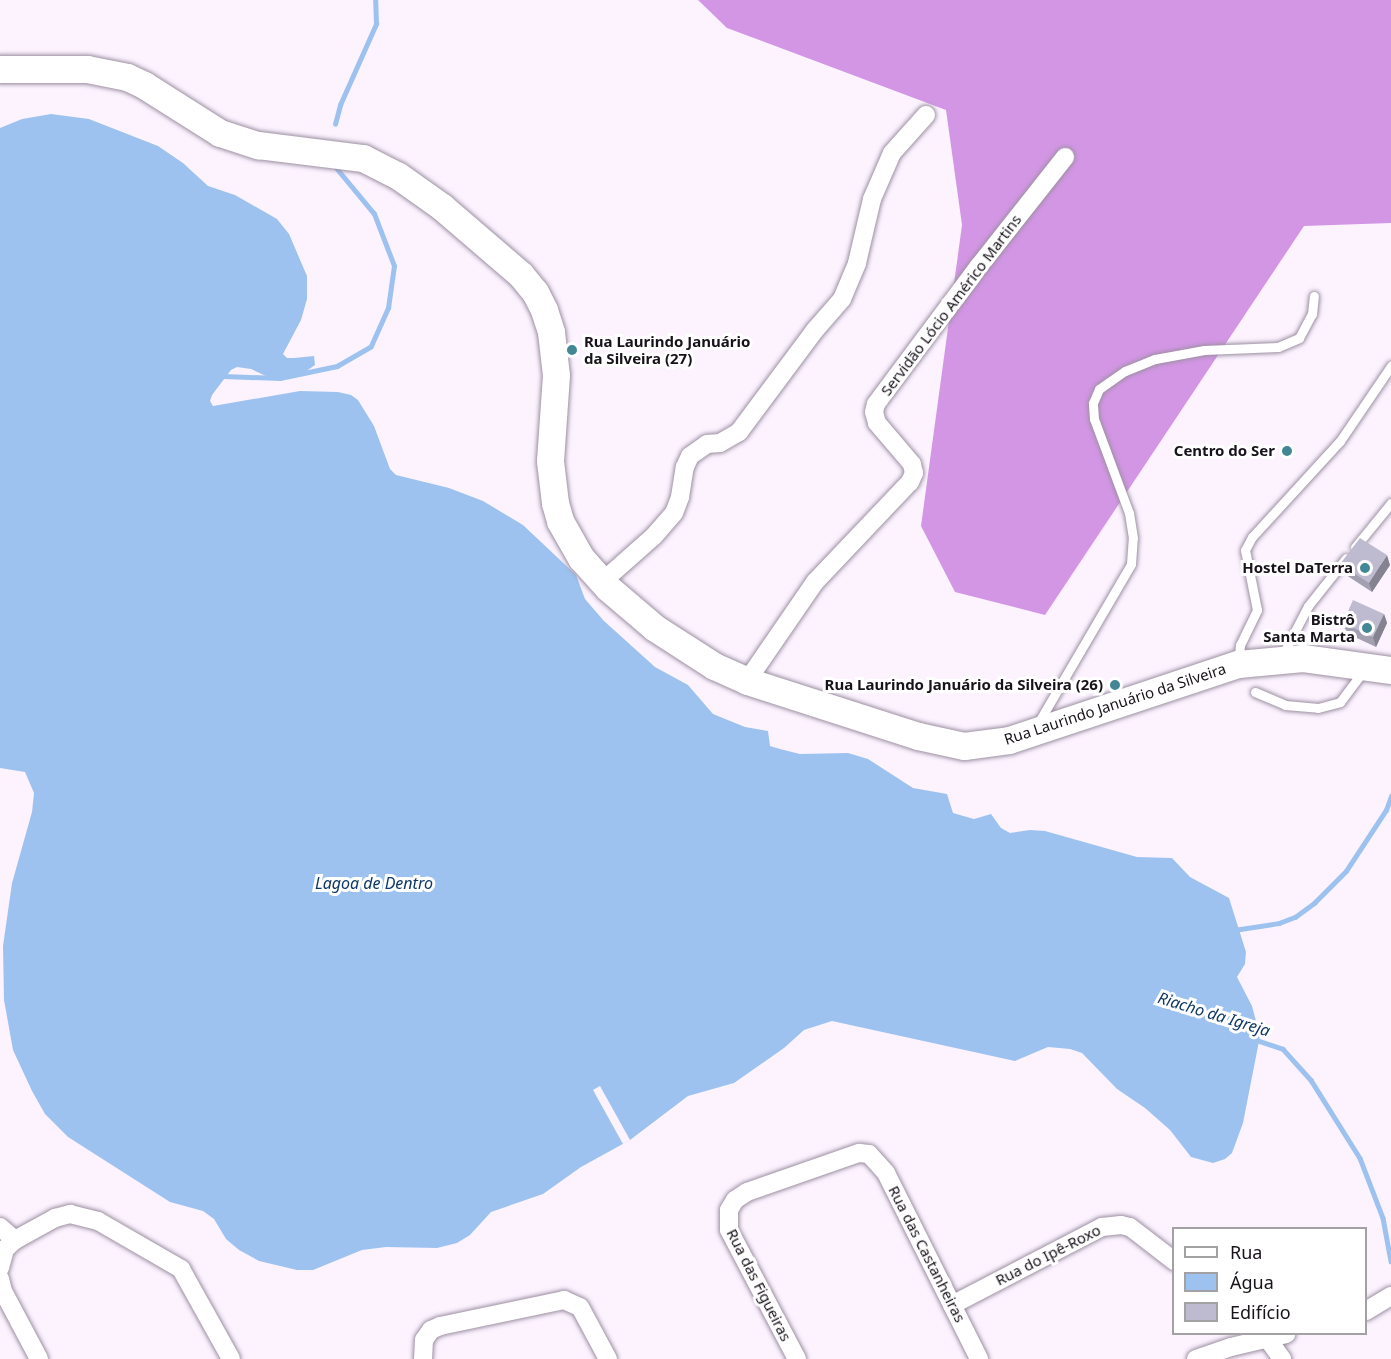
<!DOCTYPE html>
<meta charset="utf-8">
<style>
body{margin:0}
#map{position:relative;width:1391px;height:1359px;overflow:hidden;background:#fcf3ff;font-family:"Noto Sans",sans-serif}
div>[style]{position:absolute}
[style*='--x']{left:calc(var(--x)*1px);top:calc(var(--y)*1px);width:calc(var(--w)*1px);rotate:calc(var(--a)*1deg)}
.forest>*{inset:0;background:#d396e5}
.water>*{inset:0;background:#9ec2f0}
.pier>*{inset:0;background:#fcf3ff}
.stream>*{height:4.5px;margin:-2.25px;padding:0 2.25px;transform-origin:2.25px;border-radius:2.25px;background:#9ec2f0}
.roads{filter:drop-shadow(0 0 2px #9d90a2) drop-shadow(0 0 2px #9d90a2)}
.service>*{height:9px;margin:-4.5px;padding:0 4.5px;transform-origin:4.5px;border-radius:4.5px;background:#fff}
.minor>*{height:18px;margin:-9px;padding:0 9px;transform-origin:9px;border-radius:9px;background:#fff}
.secondary>*{height:27px;margin:-13.5px;padding:0 13.5px;transform-origin:13.5px;border-radius:13.5px;background:#fff}
.wall>*{inset:0;background:#a3a0b2}
.shaded-wall>*{inset:0;background:#858291}
.building>*{inset:0;background:#bebacf}
.dots>*{width:16px;height:16px;translate:-50% -50%;box-sizing:border-box;border:3px solid #fff;border-radius:50%}
span{translate:-50% -50%;white-space:nowrap;text-align:center;line-height:1.15;-webkit-text-stroke:6px #fff;paint-order:stroke}
.street-label{font-size:15px;color:#18131a}
.poi-label{font-size:15px;color:#18131a;font-weight:700}
.left{translate:0 -50%;text-align:left}
.right{translate:-100% -50%;text-align:right}
.water-label{font-size:16px;color:#0f3867;font-style:italic}
.legend{position:absolute;left:1172px;top:1227px;width:195px;height:108px;box-sizing:border-box;background:#fff;border:2px solid #a3a1a3;margin:0;padding:8px 10px;list-style:none;font-size:18px;color:#18131a}
.legend li{display:flex;align-items:center;gap:12px;height:30px}
.legend b{width:30px;border:2px solid #a3a1a3}
</style>
<div id="map">
<div class="forest">
<i style="clip-path:polygon(698px 0,1391px 0,1391px 223px,1304px 226px,1045px 615px,955px 592px,921px 526px,962px 225px,946px 110px,727px 28px)"></i>
</div>
<div class="water">
<i style="clip-path:polygon(51px 114px,89px 119px,158px 146px,183px 163px,208px 186px,235px 195px,277px 219px,289px 234px,307px 276px,307px 299px,301px 320px,283px 354px,287px 358px,294px 358px,314px 356px,315px 365px,305px 372px,285px 377px,268px 377px,251px 369px,237px 367px,231px 370px,212px 395px,210px 401px,213px 406px,300px 391px,338px 392px,351px 395px,358px 400px,374px 426px,390px 469px,396px 475px,449px 488px,483px 501px,523px 525px,576px 575px,585px 599px,604px 621px,655px 667px,688px 685px,713px 714px,745px 727px,768px 731px,770px 746px,780px 749px,800px 754px,848px 753px,868px 759px,913px 788px,947px 794px,953px 813px,974px 819px,991px 814px,1001px 828px,1010px 833px,1030px 830px,1045px 831px,1137px 857px,1172px 858px,1190px 877px,1229px 898px,1246px 952px,1245px 964px,1237px 977px,1252px 1006px,1260px 1036px,1243px 1123px,1232px 1153px,1225px 1159px,1213px 1163px,1191px 1157px,1170px 1130px,1145px 1108px,1117px 1089px,1082px 1053px,1070px 1049px,1048px 1047px,1015px 1061px,832px 1021px,804px 1030px,784px 1048px,734px 1083px,688px 1096px,630px 1140px,581px 1167px,543px 1194px,491px 1212px,470px 1235px,457px 1243px,437px 1248px,386px 1247px,362px 1250px,313px 1270px,297px 1270px,259px 1261px,239px 1250px,226px 1239px,214px 1219px,203px 1211px,170px 1202px,68px 1137px,45px 1114px,32px 1091px,13px 1050px,4px 1000px,3px 946px,12px 883px,32px 812px,34px 793px,25px 772px,0 768px,0 128px,22px 119px)"></i>
</div>
<div class="pier">
<i style="clip-path:polygon(600px 1086px,630px 1140px,623px 1144px,593px 1090px)"></i>
</div>
<div class="stream">
<i style="--x:335;--y:124;--w:20;--a:-75"></i>
<i style="--x:340;--y:105;--w:89;--a:-66"></i>
<i style="--x:376;--y:24;--w:24;--a:-92"></i>
<i style="--x:223;--y:376;--w:57;--a:2"></i>
<i style="--x:280;--y:378;--w:58;--a:-11.9"></i>
<i style="--x:337;--y:366;--w:39;--a:-30"></i>
<i style="--x:371;--y:346;--w:42;--a:-65.9"></i>
<i style="--x:388;--y:308;--w:42;--a:-81.9"></i>
<i style="--x:394;--y:266;--w:56;--a:-111"></i>
<i style="--x:374;--y:214;--w:60;--a:-129.6"></i>
<i style="--x:1234;--y:930;--w:46;--a:-8.8"></i>
<i style="--x:1279;--y:923;--w:17;--a:-21"></i>
<i style="--x:1295;--y:917;--w:24;--a:-36"></i>
<i style="--x:1314;--y:903;--w:45;--a:-45"></i>
<i style="--x:1346;--y:871;--w:73;--a:-56.7"></i>
<i style="--x:1386;--y:810;--w:15;--a:-70"></i>
<i style="--x:1256;--y:1040;--w:28;--a:18"></i>
<i style="--x:1283;--y:1049;--w:42;--a:47.9"></i>
<i style="--x:1311;--y:1080;--w:92;--a:57.9"></i>
<i style="--x:1360;--y:1158;--w:64;--a:69"></i>
<i style="--x:1383;--y:1218;--w:44;--a:79.5"></i>
</div>
<div class="roads">
<div class="service">
<i style="--x:1355;--y:547;--w:57;--a:-50.7"></i>
<i style="--x:1282;--y:656;--w:56;--a:-62.5"></i>
<i style="--x:1308;--y:606;--w:61;--a:-51.6"></i>
<i style="--x:1238;--y:662;--w:17;--a:-83"></i>
<i style="--x:1240;--y:645;--w:39;--a:-64"></i>
<i style="--x:1257;--y:610;--w:61;--a:-101.3"></i>
<i style="--x:1245;--y:550;--w:15;--a:-62"></i>
<i style="--x:1252;--y:537;--w:130;--a:-47.5"></i>
<i style="--x:1340;--y:441;--w:91;--a:-55.8"></i>
<i style="--x:1255;--y:692;--w:33;--a:23"></i>
<i style="--x:1285;--y:705;--w:33;--a:5"></i>
<i style="--x:1318;--y:708;--w:23;--a:-15"></i>
<i style="--x:1340;--y:702;--w:40;--a:-53"></i>
<i style="--x:1037;--y:725;--w:186;--a:-59.7"></i>
<i style="--x:1131;--y:564;--w:26;--a:-86"></i>
<i style="--x:1133;--y:538;--w:25;--a:-99"></i>
<i style="--x:1129;--y:513;--w:100;--a:-110.4"></i>
<i style="--x:1094;--y:419;--w:16;--a:-94"></i>
<i style="--x:1093;--y:403;--w:15;--a:-67"></i>
<i style="--x:1099;--y:389;--w:32;--a:-35"></i>
<i style="--x:1125;--y:371;--w:32;--a:-22"></i>
<i style="--x:1155;--y:359;--w:50;--a:-10.4"></i>
<i style="--x:1204;--y:350;--w:74;--a:-2.3"></i>
<i style="--x:1278;--y:347;--w:23;--a:-23"></i>
<i style="--x:1299;--y:338;--w:27;--a:-62"></i>
<i style="--x:1312;--y:314;--w:18;--a:-84"></i>
</div>
<div class="minor">
<i style="--x:602;--y:582;--w:69;--a:-41.5"></i>
<i style="--x:654;--y:536;--w:30;--a:-49"></i>
<i style="--x:674;--y:513;--w:17;--a:-69"></i>
<i style="--x:680;--y:497;--w:30;--a:-81"></i>
<i style="--x:685;--y:467;--w:12;--a:-66"></i>
<i style="--x:690;--y:456;--w:21;--a:-35"></i>
<i style="--x:707;--y:444;--w:13;--a:-4"></i>
<i style="--x:720;--y:443;--w:22;--a:-30"></i>
<i style="--x:739;--y:432;--w:127;--a:-53.3"></i>
<i style="--x:815;--y:330;--w:41;--a:-48.9"></i>
<i style="--x:842;--y:299;--w:39;--a:-67"></i>
<i style="--x:857;--y:263;--w:66;--a:-76.8"></i>
<i style="--x:872;--y:199;--w:50;--a:-66.5"></i>
<i style="--x:892;--y:153;--w:51;--a:-48.2"></i>
<i style="--x:747;--y:681;--w:120;--a:-55.5"></i>
<i style="--x:815;--y:582;--w:138;--a:-46.5"></i>
<i style="--x:910;--y:482;--w:10;--a:-66"></i>
<i style="--x:914;--y:473;--w:9;--a:-103"></i>
<i style="--x:912;--y:464;--w:54;--a:-130.5"></i>
<i style="--x:877;--y:423;--w:11;--a:-105"></i>
<i style="--x:874;--y:412;--w:8;--a:-76"></i>
<i style="--x:876;--y:404;--w:172;--a:-53.3"></i>
<i style="--x:979;--y:266;--w:139;--a:-51.7"></i>
<i style="--x:0;--y:1227;--w:20;--a:41"></i>
<i style="--x:0;--y:1268;--w:20;--a:-75"></i>
<i style="--x:5;--y:1249;--w:13;--a:-42"></i>
<i style="--x:15;--y:1240;--w:46;--a:-28.8"></i>
<i style="--x:55;--y:1218;--w:16;--a:-15"></i>
<i style="--x:70;--y:1214;--w:29;--a:14"></i>
<i style="--x:98;--y:1221;--w:96;--a:30"></i>
<i style="--x:181;--y:1269;--w:103;--a:60.9"></i>
<i style="--x:0;--y:1279;--w:12;--a:76"></i>
<i style="--x:3;--y:1291;--w:77;--a:62.1"></i>
<i style="--x:952;--y:1305;--w:169;--a:-27.5"></i>
<i style="--x:1102;--y:1227;--w:19;--a:-6"></i>
<i style="--x:1121;--y:1225;--w:9;--a:13"></i>
<i style="--x:1130;--y:1227;--w:56;--a:37.7"></i>
<i style="--x:1366;--y:1311;--w:29;--a:-31"></i>
<i style="--x:1264;--y:1334;--w:31;--a:54"></i>
<i style="--x:423;--y:1359;--w:19;--a:-87"></i>
<i style="--x:424;--y:1340;--w:12;--a:-55"></i>
<i style="--x:431;--y:1330;--w:10;--a:-24"></i>
<i style="--x:440;--y:1326;--w:127;--a:-11.8"></i>
<i style="--x:564;--y:1300;--w:17;--a:24"></i>
<i style="--x:580;--y:1307;--w:59;--a:61.7"></i>
<i style="--x:797;--y:1359;--w:146;--a:-117.8"></i>
<i style="--x:729;--y:1230;--w:20;--a:-90"></i>
<i style="--x:729;--y:1210;--w:12;--a:-59"></i>
<i style="--x:735;--y:1200;--w:14;--a:-34"></i>
<i style="--x:747;--y:1192;--w:119;--a:-19.2"></i>
<i style="--x:859;--y:1153;--w:10;--a:6"></i>
<i style="--x:869;--y:1154;--w:25;--a:48"></i>
<i style="--x:886;--y:1173;--w:208;--a:63.4"></i>
<i style="--x:1196;--y:1359;--w:37;--a:-19"></i>
<i style="--x:1231;--y:1347;--w:57;--a:-13.3"></i>
</div>
<div class="secondary">
<i style="--x:0;--y:69;--w:87;--a:0"></i>
<i style="--x:87;--y:69;--w:41;--a:11.3"></i>
<i style="--x:127;--y:77;--w:19;--a:25"></i>
<i style="--x:144;--y:85;--w:90;--a:32.3"></i>
<i style="--x:220;--y:133;--w:40;--a:18"></i>
<i style="--x:258;--y:145;--w:106;--a:7.1"></i>
<i style="--x:363;--y:158;--w:38;--a:27"></i>
<i style="--x:397;--y:175;--w:55;--a:35.4"></i>
<i style="--x:442;--y:207;--w:104;--a:40.7"></i>
<i style="--x:521;--y:275;--w:22;--a:51"></i>
<i style="--x:535;--y:292;--w:20;--a:63"></i>
<i style="--x:544;--y:310;--w:23;--a:72"></i>
<i style="--x:551;--y:332;--w:43;--a:83.4"></i>
<i style="--x:556;--y:375;--w:86;--a:94"></i>
<i style="--x:550;--y:461;--w:42;--a:83.2"></i>
<i style="--x:555;--y:503;--w:19;--a:74"></i>
<i style="--x:560;--y:521;--w:43;--a:60.4"></i>
<i style="--x:581;--y:558;--w:40;--a:48"></i>
<i style="--x:608;--y:588;--w:62;--a:40.4"></i>
<i style="--x:655;--y:628;--w:70;--a:32.8"></i>
<i style="--x:714;--y:666;--w:36;--a:24"></i>
<i style="--x:747;--y:681;--w:180;--a:17.8"></i>
<i style="--x:918;--y:736;--w:47;--a:12.3"></i>
<i style="--x:964;--y:746;--w:45;--a:-7.6"></i>
<i style="--x:1009;--y:740;--w:241;--a:-18.4"></i>
<i style="--x:1238;--y:664;--w:65;--a:-5.3"></i>
<i style="--x:1303;--y:658;--w:89;--a:7.8"></i>
</div>
</div>
<div class="wall">
<i style="clip-path:polygon(1340px 564px,1390px 565px,1372px 592px,1343px 573px)"></i>
<i style="clip-path:polygon(1384px 614px,1387px 623px,1376px 647px,1346px 633px,1343px 623px)"></i>
</div>
<div class="shaded-wall">
<i style="clip-path:polygon(1387px 555px,1390px 565px,1372px 592px,1369px 583px)"></i>
<i style="clip-path:polygon(1384px 614px,1387px 623px,1376px 647px,1373px 637px)"></i>
</div>
<div class="building">
<i style="clip-path:polygon(1360px 538px,1387px 555px,1369px 583px,1340px 564px)"></i>
<i style="clip-path:polygon(1353px 600px,1384px 614px,1373px 637px,1343px 623px)"></i>
</div>
<div class="dots">
<i style="left:572px;top:350px;background:#438696"></i>
<i style="left:1287px;top:451px;background:#438696"></i>
<i style="left:1365px;top:568px;background:#438696"></i>
<i style="left:1367px;top:628px;background:#438696"></i>
<i style="left:1115px;top:685px;background:#438696"></i>
</div>
<div class="street-label">
<span style="left:951px;top:305px;rotate:-53deg">Servidão Lócio Américo Martins</span>
<span style="left:1115px;top:704px;rotate:-18deg">Rua Laurindo Januário da Silveira</span>
<span style="left:927px;top:1254px;rotate:63deg">Rua das Castanheiras</span>
<span style="left:1048px;top:1255px;rotate:-27deg">Rua do Ipê-Roxo</span>
<span style="left:759px;top:1285px;rotate:63deg">Rua das Figueiras</span>
</div>
<div class="poi-label">
<span class="left" style="left:584px;top:350px">Rua Laurindo Januário<br>da Silveira (27)</span>
<span class="right" style="left:1275px;top:451px">Centro do Ser</span>
<span class="right" style="left:1353px;top:568px">Hostel DaTerra</span>
<span class="right" style="left:1355px;top:628px">Bistrô<br>Santa Marta</span>
<span class="right" style="left:1103px;top:685px">Rua Laurindo Januário da Silveira (26)</span>
</div>
<div class="water-label">
<span style="left:374px;top:883px">Lagoa de Dentro</span>
<span style="left:1214px;top:1014px;rotate:17deg">Riacho da Igreja</span>
</div>
<ul class="legend">
<li><b style="height:8px;background:#fff"></b>Rua</li>
<li><b style="height:16px;background:#9ec2f0"></b>Água</li>
<li><b style="height:16px;background:#bebacf"></b>Edifício</li>
</ul>
</div>
